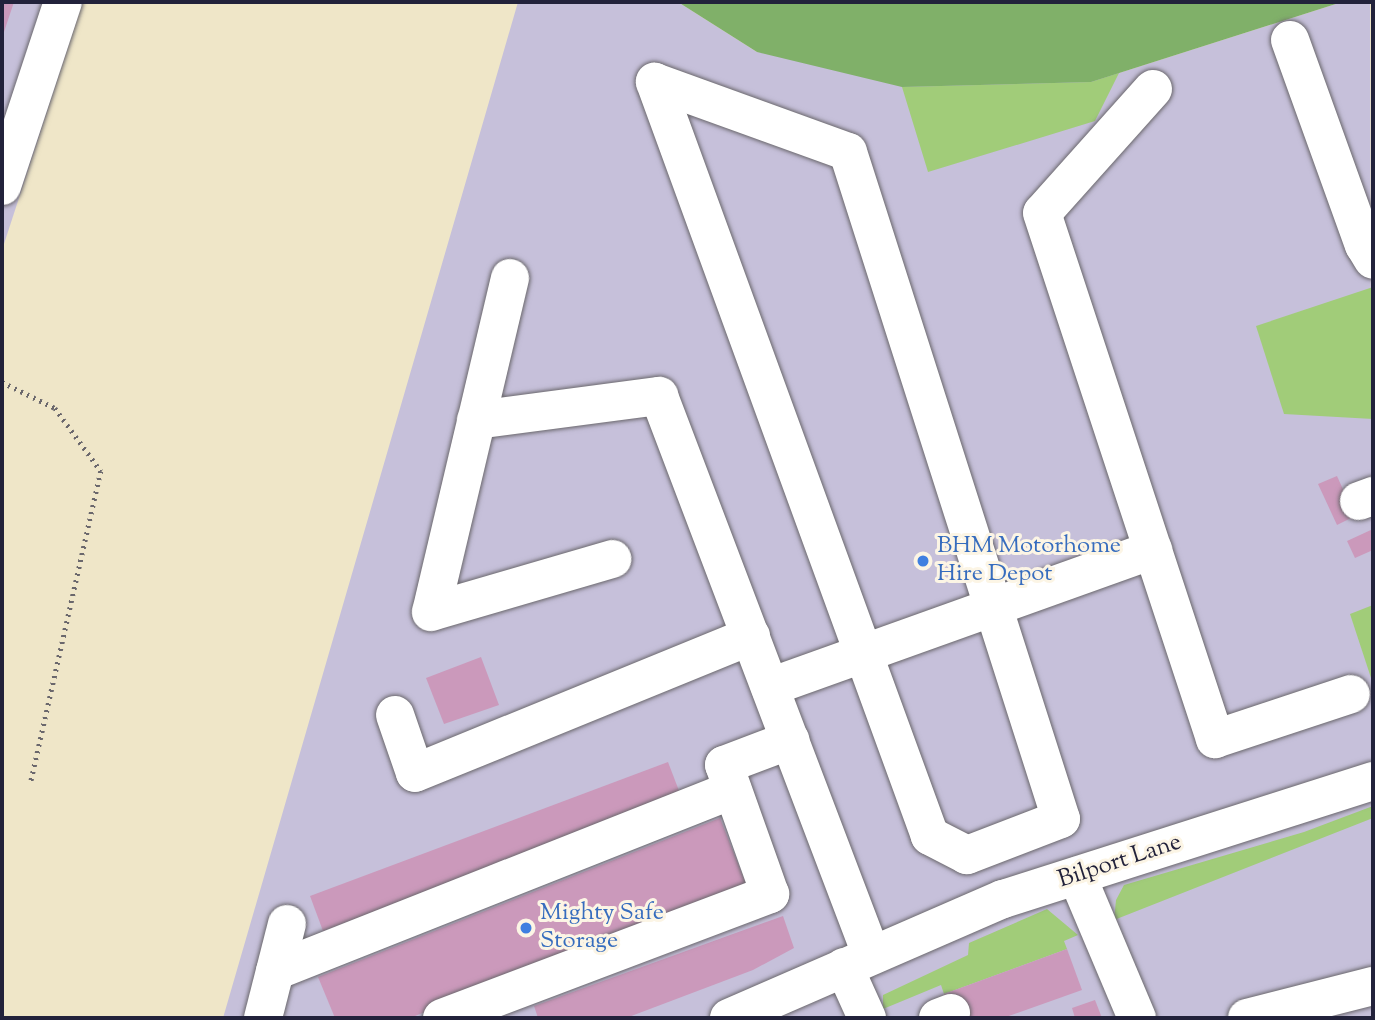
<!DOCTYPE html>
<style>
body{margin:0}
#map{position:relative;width:1375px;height:1020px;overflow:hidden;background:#efe6c8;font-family:"Sorts Mill Goudy",serif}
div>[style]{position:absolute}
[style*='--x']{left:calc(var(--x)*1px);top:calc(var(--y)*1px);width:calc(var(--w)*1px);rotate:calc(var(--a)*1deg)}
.industrial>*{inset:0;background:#c6c0da}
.green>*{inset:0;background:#a1cc79}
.forest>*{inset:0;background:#80b069}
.building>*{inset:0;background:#cb99bb}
.path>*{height:4.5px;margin-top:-2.25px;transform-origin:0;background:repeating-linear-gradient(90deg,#6a676c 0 2px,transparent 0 7px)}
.roads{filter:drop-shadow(0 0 2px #6a676c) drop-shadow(0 0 2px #6a676c)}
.minor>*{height:38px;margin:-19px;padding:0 19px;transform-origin:19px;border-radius:19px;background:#fff}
.dots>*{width:19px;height:19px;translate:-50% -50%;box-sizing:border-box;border:4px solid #fcf5e5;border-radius:50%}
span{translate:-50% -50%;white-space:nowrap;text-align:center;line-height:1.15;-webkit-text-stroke:6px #fcf5e5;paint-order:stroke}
.shop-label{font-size:24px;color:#366cbe}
.left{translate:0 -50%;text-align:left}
.street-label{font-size:24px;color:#22223b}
.frame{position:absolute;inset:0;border:4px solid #22223b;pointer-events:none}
</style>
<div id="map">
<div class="industrial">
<i style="clip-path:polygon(2px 2px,83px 2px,2px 250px)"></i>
<i style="clip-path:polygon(518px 2px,678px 2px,757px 52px,1119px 73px,1342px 2px,1370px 2px,1373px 1018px,223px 1018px)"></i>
</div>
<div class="green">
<i style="clip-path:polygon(1119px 73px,1095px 121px,928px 172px,902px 87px,1091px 82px)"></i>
<i style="clip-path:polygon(1373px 287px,1373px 419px,1284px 414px,1256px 326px)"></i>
<i style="clip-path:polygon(1373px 605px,1373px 684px,1350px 614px)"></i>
<i style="clip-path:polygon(1373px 806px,1373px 818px,1114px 920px,1116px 900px,1124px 885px,1304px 832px)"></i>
<i style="clip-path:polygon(1047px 909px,1078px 935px,1064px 941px,1067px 949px,944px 994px,941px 985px,883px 1009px,883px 995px,968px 955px,969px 943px)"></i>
</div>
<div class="forest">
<i style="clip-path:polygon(678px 2px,909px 4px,1342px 2px,1091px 82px,902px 87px,757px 52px)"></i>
</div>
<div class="building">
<i style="clip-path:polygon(2px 2px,14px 2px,2px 38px)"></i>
<i style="clip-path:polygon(1337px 476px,1355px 516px,1337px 525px,1318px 484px)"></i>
<i style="clip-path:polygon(1373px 529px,1373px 550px,1355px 558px,1347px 541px)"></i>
<i style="clip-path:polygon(481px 657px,499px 705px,444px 724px,426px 678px)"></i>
<i style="clip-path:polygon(668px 762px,681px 796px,323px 931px,310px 896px)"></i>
<i style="clip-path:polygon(720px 818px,746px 884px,410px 1018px,335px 1018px,318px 977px)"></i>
<i style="clip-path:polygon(783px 916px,794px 948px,753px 970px,626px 1018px,538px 1018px,534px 1006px)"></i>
<i style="clip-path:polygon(1067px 949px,1082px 990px,1003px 1018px,953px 1018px,944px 994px)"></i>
<i style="clip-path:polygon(1095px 1000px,1102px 1018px,1075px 1018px,1072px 1008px)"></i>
</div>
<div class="path">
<i style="--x:2;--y:382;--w:59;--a:26.1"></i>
<i style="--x:55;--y:408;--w:78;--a:53.9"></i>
<i style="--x:101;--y:471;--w:318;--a:102.7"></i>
</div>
<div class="roads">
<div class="minor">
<i style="--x:1290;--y:40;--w:218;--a:70.2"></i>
<i style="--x:1364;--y:245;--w:17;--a:59"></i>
<i style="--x:655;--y:82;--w:205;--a:19.9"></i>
<i style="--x:848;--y:152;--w:700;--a:72.29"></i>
<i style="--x:1061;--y:819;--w:101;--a:159"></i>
<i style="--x:967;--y:855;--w:42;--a:-152.8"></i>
<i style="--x:930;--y:836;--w:803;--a:-110.04"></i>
<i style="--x:1153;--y:89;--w:166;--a:131.8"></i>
<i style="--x:1042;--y:213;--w:554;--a:71.79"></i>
<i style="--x:1215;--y:739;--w:143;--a:-18.3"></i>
<i style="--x:2;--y:186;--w:194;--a:-71.7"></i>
<i style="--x:510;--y:278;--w:343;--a:103.3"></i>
<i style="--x:431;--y:612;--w:189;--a:-16.3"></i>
<i style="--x:476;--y:420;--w:185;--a:-7.5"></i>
<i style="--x:659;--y:396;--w:597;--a:69.2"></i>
<i style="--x:1359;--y:501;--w:15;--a:-20"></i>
<i style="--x:770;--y:687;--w:407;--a:-19.7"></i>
<i style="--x:395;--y:715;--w:61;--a:71"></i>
<i style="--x:415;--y:773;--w:363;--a:-22.2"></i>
<i style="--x:1077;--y:876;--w:154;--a:67.1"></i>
<i style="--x:844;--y:967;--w:56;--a:65.7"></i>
<i style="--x:275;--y:971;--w:492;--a:-21.6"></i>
<i style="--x:263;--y:1018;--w:97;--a:-75.7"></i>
<i style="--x:442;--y:1018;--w:351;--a:-20.7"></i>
<i style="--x:770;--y:894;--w:137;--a:-109.6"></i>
<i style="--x:724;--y:765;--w:71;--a:-20.7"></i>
<i style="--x:729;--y:1018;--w:299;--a:-23.5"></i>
<i style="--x:1003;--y:899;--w:388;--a:-17.7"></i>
<i style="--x:938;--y:1018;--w:14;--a:-21"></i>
<i style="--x:1247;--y:1018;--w:130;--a:-14.3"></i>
</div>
</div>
<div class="dots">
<i style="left:923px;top:561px;background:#3f7fe0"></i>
<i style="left:526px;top:928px;background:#3f7fe0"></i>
</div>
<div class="shop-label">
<span class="left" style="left:937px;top:561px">BHM Motorhome<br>Hire Depot</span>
<span class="left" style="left:540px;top:928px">Mighty Safe<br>Storage</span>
</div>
<div class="street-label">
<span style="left:1120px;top:862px;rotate:-18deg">Bilport Lane</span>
</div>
<div class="frame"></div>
</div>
